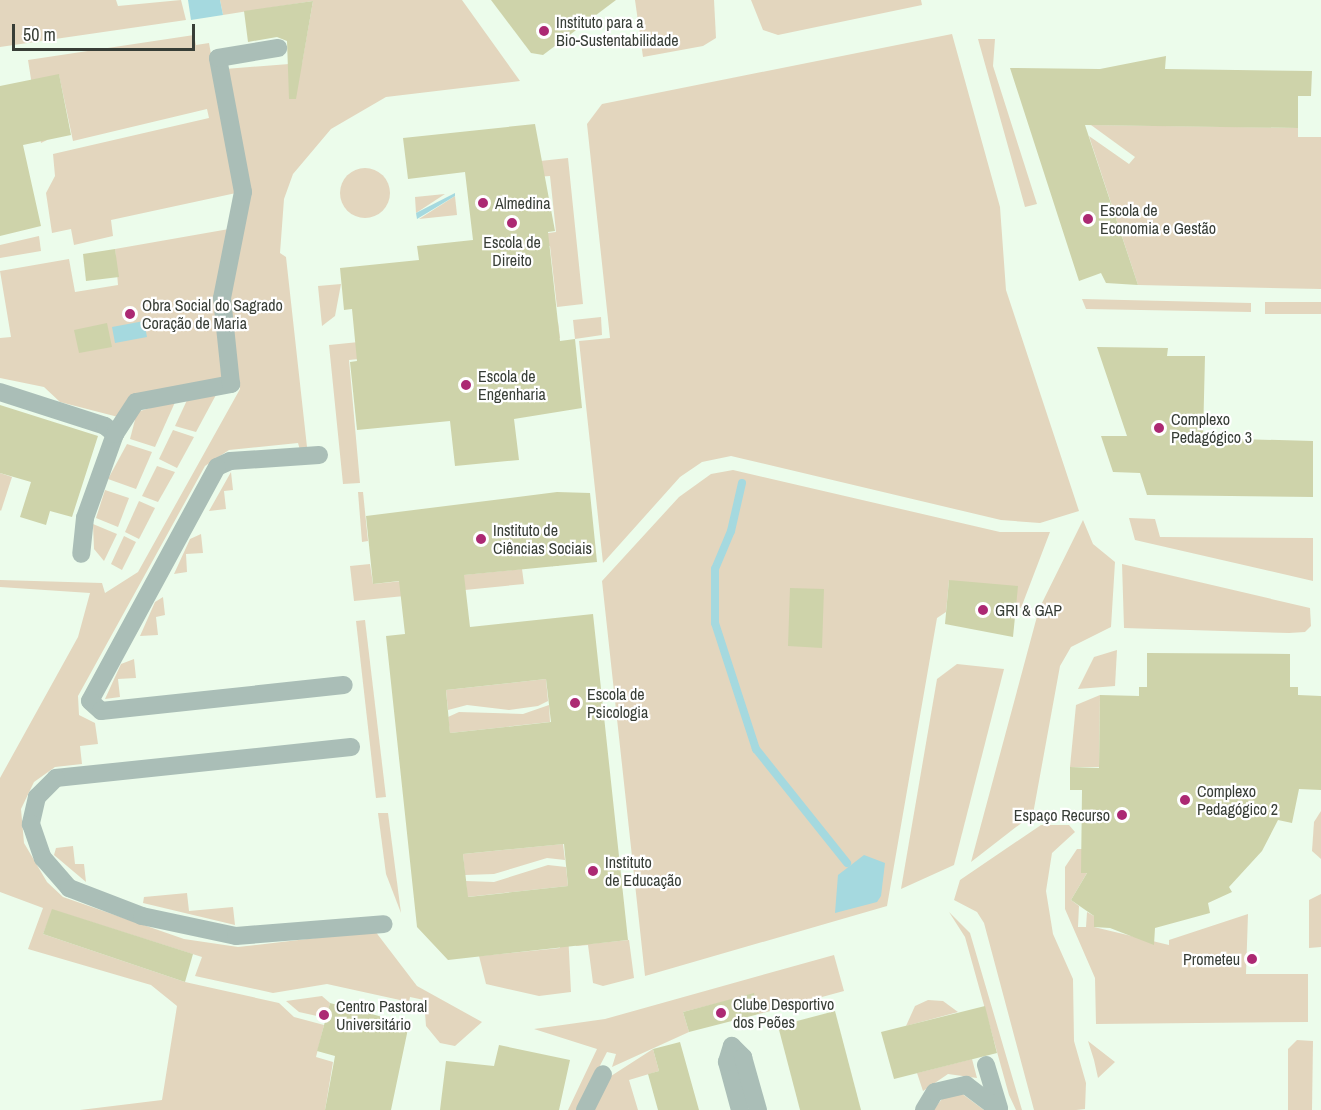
<!DOCTYPE html>
<meta charset="utf-8">
<style>
body{margin:0}
#map{position:relative;width:1321px;height:1110px;overflow:hidden;background:#ecfceb;font-family:"Archivo Narrow",sans-serif}
div>[style]{position:absolute}
[style*='--x']{left:calc(var(--x)*1px);top:calc(var(--y)*1px);width:calc(var(--w)*1px);rotate:calc(var(--a)*1deg)}
.green>*{inset:0;background:#e3d6be}
.round{border-radius:50%}
.water>*{inset:0;background:#a5d9df}
.stream>*{height:8px;margin:-4px;padding:0 4px;transform-origin:4px;border-radius:4px;background:#a5d9df}
.building>*{inset:0;background:#ced3aa}
.minor>*{height:18px;margin:-9px;padding:0 9px;transform-origin:9px;border-radius:9px;background:#aabeb7}
.dots>*{width:16px;height:16px;translate:-50% -50%;box-sizing:border-box;border:3px solid #fff;border-radius:50%}
span{translate:-50% -50%;white-space:nowrap;text-align:center;line-height:1.15;-webkit-text-stroke:4.5px #fff;paint-order:stroke}
.poi-label{font-size:16px;color:#383e37}
.left{translate:0 -50%;text-align:left}
.right{translate:-100% -50%;text-align:right}
.scale{position:absolute;left:12px;top:24px;width:183px;height:27px;box-sizing:border-box;border:3px solid #383e37;border-top:0;padding-left:8px;font-size:18px;line-height:21px;white-space:nowrap;color:#383e37;-webkit-text-stroke:4px #fff;paint-order:stroke}
</style>
<div id="map">
<div class="green">
<i style="clip-path:polygon(0 0,116px 0,118px 6px,181px 0,186px 20px,0 47px)"></i>
<i style="clip-path:polygon(220px 0,462px 0,520px 81px,386px 97px,331px 129px,293px 174px,284px 199px,280px 253px,286px 257px,307px 447px,300px 450px,298px 443px,229px 450px,205px 466px,78px 696px,79px 715px,95px 723px,98px 744px,80px 746px,82px 764px,55px 767px,34px 782px,21px 809px,24px 843px,47px 882px,63px 897px,184px 939px,238px 947px,375px 931px,417px 986px,482px 1022px,455px 1046px,440px 1043px,426px 1026px,424px 1000px,410px 997px,409px 1002px,327px 984px,273px 993px,195px 976px,202px 957px,53px 910px,43px 934px,185px 982px,279px 1003px,294px 1017px,324px 1025px,316px 1057px,333px 1062px,325px 1110px,80px 1110px,162px 1100px,177px 1006px,151px 985px,28px 949px,43px 908px,0 892px,0 778px,78px 637px,90px 593px,0 587px,0 580px,102px 583px,105px 593px,138px 572px,240px 389px,228px 300px,249px 196px,225px 69px,302px 63px,313px 1px,223px 15px)"></i>
<i style="clip-path:polygon(635px 0,714px 0,716px 38px,703px 46px,643px 57px)"></i>
<i style="clip-path:polygon(751px 0,921px 0,922px 5px,778px 35px,763px 30px)"></i>
<i style="clip-path:polygon(952px 34px,1000px 207px,1006px 290px,1079px 511px,1040px 523px,1001px 520px,731px 456px,702px 462px,680px 477px,603px 563px,579px 341px,610px 338px,587px 124px,602px 104px)"></i>
<i style="clip-path:polygon(194px 35px,196px 45px,209px 43px,236px 193px,111px 220px,113px 236px,74px 245px,71px 229px,52px 233px,46px 193px,55px 176px,53px 154px,209px 118px,207px 109px,73px 141px,59px 75px,47px 140px,41px 143px,28px 60px)"></i>
<i style="clip-path:polygon(978px 39px,995px 39px,993px 66px,1037px 204px,1025px 207px)"></i>
<i style="clip-path:polygon(1091px 125px,1298px 128px,1298px 137px,1321px 137px,1321px 289px,1138px 285px,1089px 136px,1129px 164px,1135px 157px)"></i>
<i style="clip-path:polygon(568px 158px,583px 304px,557px 307px,550px 246px,543px 246px,541px 234px,556px 232px,550px 176px,535px 177px,540px 161px)"></i>
<i class="round" style="left:340px;top:168px;width:50px;height:50px"></i>
<i style="clip-path:polygon(445px 194px,416px 213px,415px 197px)"></i>
<i style="clip-path:polygon(455px 196px,457px 215px,419px 219px)"></i>
<i style="clip-path:polygon(229px 229px,226px 379px,131px 396px,122px 418px,60px 402px,44px 387px,0 378px,0 338px,11px 337px,0 271px,69px 259px,75px 292px,118px 285px,115px 249px)"></i>
<i style="clip-path:polygon(39px 236px,41px 251px,0 258px,0 245px)"></i>
<i style="clip-path:polygon(341px 284px,335px 316px,322px 326px,318px 286px)"></i>
<i style="clip-path:polygon(1082px 299px,1251px 303px,1251px 312px,1086px 309px)"></i>
<i style="clip-path:polygon(1265px 302px,1321px 302px,1321px 314px,1265px 314px)"></i>
<i style="clip-path:polygon(601px 317px,602px 335px,575px 339px,573px 320px)"></i>
<i style="clip-path:polygon(558px 322px,560px 338px,349px 360px,360px 483px,343px 484px,329px 345px)"></i>
<i style="clip-path:polygon(217px 393px,196px 432px,175px 426px,188px 398px)"></i>
<i style="clip-path:polygon(176px 400px,155px 447px,130px 439px,137px 412px)"></i>
<i style="clip-path:polygon(173px 430px,194px 437px,177px 468px,159px 459px)"></i>
<i style="clip-path:polygon(127px 444px,152px 452px,136px 489px,108px 479px)"></i>
<i style="clip-path:polygon(157px 466px,175px 472px,158px 502px,142px 496px)"></i>
<i style="clip-path:polygon(733px 470px,1000px 532px,1050px 532px,1021px 608px,949px 580px,946px 612px,937px 618px,887px 906px,645px 976px,602px 581px,679px 497px,711px 474px)"></i>
<i style="clip-path:polygon(231px 472px,233px 490px,224px 491px,226px 509px,209px 511px)"></i>
<i style="clip-path:polygon(0 473px,12px 477px,1px 511px,0 510px)"></i>
<i style="clip-path:polygon(105px 490px,129px 498px,118px 527px,96px 518px)"></i>
<i style="clip-path:polygon(358px 492px,363px 492px,368px 541px,362px 542px)"></i>
<i style="clip-path:polygon(139px 501px,155px 508px,139px 539px,125px 532px)"></i>
<i style="clip-path:polygon(1129px 518px,1155px 519px,1160px 537px,1313px 538px,1313px 581px,1135px 540px)"></i>
<i style="clip-path:polygon(1083px 520px,1093px 544px,1115px 562px,1111px 627px,1071px 647px,1060px 666px,1033px 814px,971px 862px,1039px 609px)"></i>
<i style="clip-path:polygon(93px 524px,117px 534px,104px 561px,94px 549px)"></i>
<i style="clip-path:polygon(201px 534px,203px 553px,186px 554px,187px 572px,174px 574px,190px 539px)"></i>
<i style="clip-path:polygon(124px 536px,136px 542px,122px 570px,111px 564px)"></i>
<i style="clip-path:polygon(370px 564px,373px 584px,522px 569px,524px 584px,354px 601px,350px 566px)"></i>
<i style="clip-path:polygon(1122px 564px,1310px 608px,1311px 626px,1305px 632px,1289px 633px,1124px 628px)"></i>
<i style="clip-path:polygon(163px 597px,165px 615px,156px 617px,158px 635px,140px 636px,155px 602px)"></i>
<i style="clip-path:polygon(365px 620px,386px 797px,376px 798px,356px 621px)"></i>
<i style="clip-path:polygon(1117px 650px,1115px 686px,1078px 689px,1094px 657px)"></i>
<i style="clip-path:polygon(134px 659px,136px 678px,118px 679px,120px 697px,105px 699px,121px 664px)"></i>
<i style="clip-path:polygon(957px 664px,1004px 669px,954px 865px,901px 889px,937px 679px)"></i>
<i style="clip-path:polygon(546px 679px,548px 701px,538px 706px,509px 710px,467px 705px,448px 710px,446px 690px)"></i>
<i style="clip-path:polygon(1100px 695px,1099px 767px,1070px 767px,1076px 705px)"></i>
<i style="clip-path:polygon(549px 705px,550px 722px,450px 733px,448px 717px,459px 712px,523px 714px)"></i>
<i style="clip-path:polygon(1321px 811px,1321px 859px,1312px 851px,1314px 822px)"></i>
<i style="clip-path:polygon(378px 813px,388px 813px,401px 913px,386px 874px)"></i>
<i style="clip-path:polygon(1041px 825px,1069px 825px,1075px 832px,1052px 853px,1046px 891px,1053px 934px,1073px 979px,1074px 1041px,1086px 1083px,1085px 1109px,1076px 1110px,1034px 1110px,984px 923px,977px 912px,954px 900px,960px 880px)"></i>
<i style="clip-path:polygon(563px 844px,565px 860px,547px 858px,494px 874px,465px 875px,463px 854px)"></i>
<i style="clip-path:polygon(73px 846px,75px 864px,84px 864px,86px 882px,54px 855px,56px 848px)"></i>
<i style="clip-path:polygon(1077px 849px,1084px 849px,1094px 861px,1071px 900px,1079px 906px,1078px 927px,1086px 927px,1087px 912px,1094px 916px,1094px 927px,1169px 945px,1169px 940px,1248px 914px,1246px 974px,1308px 974px,1308px 1022px,1096px 1024px,1095px 978px,1065px 909px,1065px 867px)"></i>
<i style="clip-path:polygon(548px 865px,566px 867px,568px 886px,467px 897px,466px 881px,494px 882px)"></i>
<i style="clip-path:polygon(566px 892px,571px 992px,539px 996px,486px 984px,479px 956px,560px 948px,554px 894px)"></i>
<i style="clip-path:polygon(571px 892px,588px 944px,629px 940px,634px 978px,603px 986px,593px 983px,588px 945px,576px 946px)"></i>
<i style="clip-path:polygon(187px 893px,189px 911px,233px 907px,235px 925px,143px 903px,144px 897px)"></i>
<i style="clip-path:polygon(1321px 894px,1321px 947px,1309px 948px,1309px 900px)"></i>
<i style="clip-path:polygon(949px 912px,970px 933px,1022px 1110px,1016px 1110px,1009px 1095px,965px 937px)"></i>
<i style="clip-path:polygon(834px 955px,844px 991px,759px 1014px,754px 994px,683px 1012px,689px 1032px,612px 1067px,616px 1054px,607px 1052px,577px 1110px,568px 1110px,597px 1049px,534px 1029px,605px 1019px)"></i>
<i style="clip-path:polygon(322px 996px,330px 1003px,326px 1018px,299px 1012px,286px 1001px)"></i>
<i style="clip-path:polygon(928px 1000px,943px 1001px,958px 1012px,906px 1026px,915px 1006px)"></i>
<i style="clip-path:polygon(1297px 1040px,1313px 1041px,1312px 1110px,1288px 1110px,1288px 1049px)"></i>
<i style="clip-path:polygon(1088px 1041px,1115px 1062px,1098px 1078px,1094px 1060px)"></i>
<i style="clip-path:polygon(653px 1049px,659px 1071px,629px 1080px,638px 1110px,593px 1110px,611px 1076px)"></i>
<i style="clip-path:polygon(972px 1059px,977px 1078px,948px 1074px,923px 1091px,917px 1073px)"></i>
<i style="clip-path:polygon(961px 1093px,984px 1110px,933px 1110px,942px 1099px)"></i>
</div>
<div class="water">
<i style="clip-path:polygon(188px 0,220px 0,223px 15px,191px 20px)"></i>
<i style="clip-path:polygon(455px 193px,455px 196px,417px 219px,416px 213px)"></i>
<i style="clip-path:polygon(144px 321px,147px 337px,115px 343px,112px 327px)"></i>
<i style="clip-path:polygon(864px 855px,885px 863px,881px 896px,877px 902px,835px 913px,838px 875px)"></i>
</div>
<div class="stream">
<i style="--x:742;--y:483;--w:49;--a:102.9"></i>
<i style="--x:731;--y:531;--w:41;--a:112.8"></i>
<i style="--x:715;--y:569;--w:54;--a:90"></i>
<i style="--x:715;--y:623;--w:133;--a:72"></i>
<i style="--x:756;--y:749;--w:146;--a:51.4"></i>
</div>
<div class="building">
<i style="clip-path:polygon(491px 0,616px 0,543px 55px,531px 53px)"></i>
<i style="clip-path:polygon(313px 1px,296px 99px,289px 99px,287px 41px,277px 37px,248px 42px,244px 11px)"></i>
<i style="clip-path:polygon(1166px 56px,1165px 69px,1312px 71px,1311px 96px,1298px 96px,1298px 128px,1085px 125px,1138px 285px,1106px 283px,1101px 273px,1079px 281px,1010px 68px,1100px 69px)"></i>
<i style="clip-path:polygon(59px 74px,71px 135px,23px 145px,41px 226px,0 236px,0 86px)"></i>
<i style="clip-path:polygon(535px 124px,555px 231px,548px 232px,560px 341px,575px 339px,582px 408px,514px 419px,519px 460px,455px 466px,450px 421px,357px 430px,350px 362px,357px 361px,352px 309px,344px 310px,340px 268px,419px 260px,417px 246px,473px 240px,465px 172px,408px 179px,403px 138px)"></i>
<i style="clip-path:polygon(115px 249px,119px 277px,86px 281px,83px 254px)"></i>
<i style="clip-path:polygon(107px 323px,112px 347px,79px 353px,74px 330px)"></i>
<i style="clip-path:polygon(1097px 347px,1168px 348px,1167px 356px,1205px 356px,1203px 438px,1313px 441px,1313px 497px,1147px 495px,1140px 473px,1113px 472px,1101px 436px,1127px 436px)"></i>
<i style="clip-path:polygon(0 405px,98px 436px,72px 517px,50px 511px,46px 525px,20px 517px,31px 482px,0 473px)"></i>
<i style="clip-path:polygon(evenodd,557px 492px,590px 493px,597px 562px,464px 575px,470px 627px,593px 614px,628px 940px,448px 960px,417px 927px,386px 636px,405px 634px,399px 581px,373px 584px,366px 516px,557px 492px,546px 679px,551px 722px,450px 733px,446px 690px,546px 679px,557px 492px,564px 844px,568px 886px,468px 897px,463px 854px,564px 844px)"></i>
<i style="clip-path:polygon(949px 580px,1018px 586px,1013px 637px,945px 624px)"></i>
<i style="clip-path:polygon(790px 588px,824px 589px,822px 648px,788px 646px)"></i>
<i style="clip-path:polygon(1147px 653px,1290px 654px,1290px 687px,1298px 687px,1298px 695px,1321px 696px,1321px 790px,1299px 789px,1292px 823px,1278px 820px,1262px 851px,1229px 887px,1232px 892px,1208px 903px,1210px 913px,1155px 928px,1154px 945px,1110px 928px,1094px 927px,1094px 916px,1071px 900px,1087px 873px,1081px 873px,1082px 790px,1070px 790px,1070px 767px,1099px 768px,1100px 695px,1139px 696px,1139px 687px,1147px 687px)"></i>
<i style="clip-path:polygon(52px 909px,193px 954px,185px 982px,43px 934px)"></i>
<i style="clip-path:polygon(754px 993px,759px 1014px,689px 1032px,683px 1012px)"></i>
<i style="clip-path:polygon(330px 1003px,409px 1024px,391px 1110px,325px 1110px,335px 1056px,317px 1051px)"></i>
<i style="clip-path:polygon(985px 1006px,997px 1053px,894px 1079px,881px 1032px)"></i>
<i style="clip-path:polygon(835px 1011px,861px 1110px,800px 1110px,778px 1026px)"></i>
<i style="clip-path:polygon(680px 1042px,699px 1110px,658px 1110px,648px 1074px,659px 1071px,653px 1049px)"></i>
<i style="clip-path:polygon(499px 1045px,570px 1060px,559px 1110px,440px 1110px,446px 1061px,494px 1066px)"></i>
</div>
<div class="minor">
<i style="--x:0;--y:392;--w:110;--a:17.9"></i>
<i style="--x:105;--y:426;--w:13;--a:39"></i>
<i style="--x:115;--y:434;--w:89;--a:109.7"></i>
<i style="--x:85;--y:518;--w:36;--a:96"></i>
<i style="--x:115;--y:434;--w:38;--a:-57"></i>
<i style="--x:136;--y:402;--w:97;--a:-10.7"></i>
<i style="--x:231;--y:384;--w:86;--a:-96"></i>
<i style="--x:222;--y:298;--w:108;--a:-78.8"></i>
<i style="--x:243;--y:192;--w:136;--a:-100.6"></i>
<i style="--x:218;--y:58;--w:61;--a:-9.5"></i>
<i style="--x:319;--y:455;--w:89;--a:176.1"></i>
<i style="--x:230;--y:461;--w:14;--a:155"></i>
<i style="--x:217;--y:467;--w:266;--a:118.5"></i>
<i style="--x:90;--y:701;--w:15;--a:42"></i>
<i style="--x:101;--y:711;--w:244;--a:-6.1"></i>
<i style="--x:351;--y:747;--w:297;--a:174"></i>
<i style="--x:56;--y:778;--w:27;--a:135"></i>
<i style="--x:37;--y:797;--w:28;--a:103"></i>
<i style="--x:31;--y:824;--w:36;--a:71"></i>
<i style="--x:43;--y:858;--w:40;--a:49"></i>
<i style="--x:69;--y:888;--w:78;--a:21"></i>
<i style="--x:142;--y:916;--w:96;--a:12"></i>
<i style="--x:236;--y:936;--w:148;--a:-4.6"></i>
<i style="--x:986;--y:1065;--w:45;--a:73.2"></i>
<i style="--x:585;--y:1110;--w:40;--a:-63.4"></i>
<i style="--x:740;--y:1110;--w:50;--a:-105.2"></i>
<i style="--x:727;--y:1062;--w:17;--a:-73"></i>
<i style="--x:732;--y:1046;--w:16;--a:45"></i>
<i style="--x:743;--y:1057;--w:55;--a:74.2"></i>
<i style="--x:924;--y:1110;--w:21;--a:-59"></i>
<i style="--x:935;--y:1092;--w:32;--a:-13"></i>
<i style="--x:966;--y:1085;--w:41;--a:37.1"></i>
</div>
<div class="dots">
<i style="left:544px;top:31px;background:#ac2973"></i>
<i style="left:483px;top:203px;background:#ac2973"></i>
<i style="left:1088px;top:219px;background:#ac2973"></i>
<i style="left:512px;top:223px;background:#ac2973"></i>
<i style="left:130px;top:314px;background:#ac2973"></i>
<i style="left:466px;top:385px;background:#ac2973"></i>
<i style="left:1159px;top:428px;background:#ac2973"></i>
<i style="left:481px;top:539px;background:#ac2973"></i>
<i style="left:983px;top:610px;background:#ac2973"></i>
<i style="left:575px;top:703px;background:#ac2973"></i>
<i style="left:1185px;top:800px;background:#ac2973"></i>
<i style="left:1122px;top:815px;background:#ac2973"></i>
<i style="left:593px;top:871px;background:#ac2973"></i>
<i style="left:1252px;top:959px;background:#ac2973"></i>
<i style="left:721px;top:1013px;background:#ac2973"></i>
<i style="left:324px;top:1015px;background:#ac2973"></i>
</div>
<div class="poi-label">
<span class="left" style="left:556px;top:31px">Instituto para a<br>Bio-Sustentabilidade</span>
<span class="left" style="left:495px;top:203px">Almedina</span>
<span class="left" style="left:1100px;top:219px">Escola de<br>Economia e Gestão</span>
<span style="left:512px;top:251px">Escola de<br>Direito</span>
<span class="left" style="left:142px;top:314px">Obra Social do Sagrado<br>Coração de Maria</span>
<span class="left" style="left:478px;top:385px">Escola de<br>Engenharia</span>
<span class="left" style="left:1171px;top:428px">Complexo<br>Pedagógico 3</span>
<span class="left" style="left:493px;top:539px">Instituto de<br>Ciências Sociais</span>
<span class="left" style="left:995px;top:610px">GRI &amp; GAP</span>
<span class="left" style="left:587px;top:703px">Escola de<br>Psicologia</span>
<span class="left" style="left:1197px;top:800px">Complexo<br>Pedagógico 2</span>
<span class="right" style="left:1110px;top:815px">Espaço Recurso</span>
<span class="left" style="left:605px;top:871px">Instituto<br>de Educação</span>
<span class="right" style="left:1240px;top:959px">Prometeu</span>
<span class="left" style="left:733px;top:1013px">Clube Desportivo<br>dos Peões</span>
<span class="left" style="left:336px;top:1015px">Centro Pastoral<br>Universitário</span>
</div>
<div class="scale">50 m</div>
</div>
